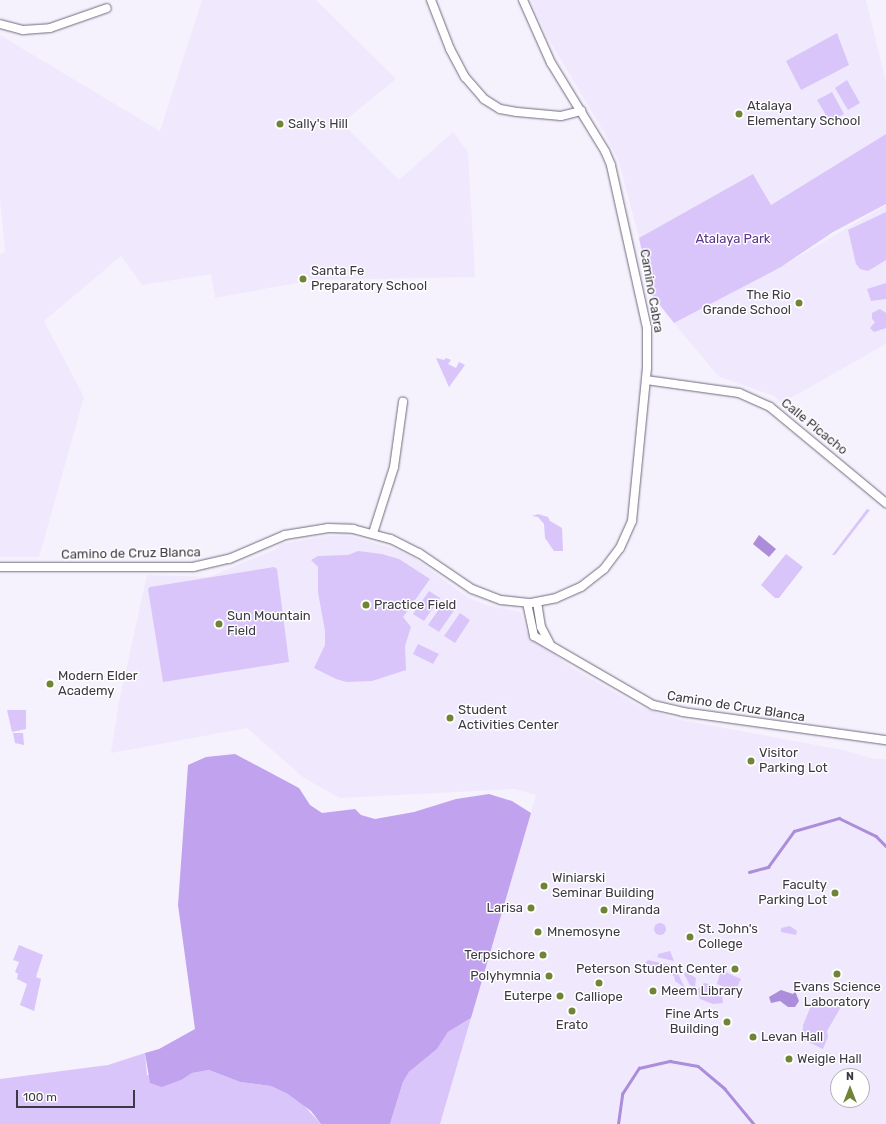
<!DOCTYPE html>
<style>
body{margin:0}
#map{position:relative;width:886px;height:1124px;overflow:hidden;background:#f5f2fd;font-family:Rubik,sans-serif}
div>[style]{position:absolute}
[style*='--x']{left:calc(var(--x)*1px);top:calc(var(--y)*1px);width:calc(var(--w)*1px);rotate:calc(var(--a)*1deg)}
.built>*{inset:0;background:#f0e8fd}
.green>*{inset:0;background:#d9c5f9}
.round{border-radius:50%}
.forest>*{inset:0;background:#c1a2ef}
.water>*{inset:0;background:#ac8dd9}
.stream>*{height:2.5px;margin:-1.25px;padding:0 1.25px;transform-origin:1.25px;border-radius:1.25px;background:#ac8dd9}
.roads{filter:drop-shadow(0 0 1px #71687f) drop-shadow(0 0 1px #71687f)}
.minor>*{height:8px;margin:-4px;padding:0 4px;transform-origin:4px;border-radius:4px;background:#fff}
.dots>*{width:11px;height:11px;translate:-50% -50%;box-sizing:border-box;border:2px solid #fff;border-radius:50%}
span{translate:-50% -50%;white-space:nowrap;text-align:center;line-height:1.15;-webkit-text-stroke:3px #fff;paint-order:stroke}
.poi-label{font-size:13px;color:#3e3a44}
.left{translate:0 -50%;text-align:left}
.right{translate:-100% -50%;text-align:right}
.park-label{font-size:13px;color:#5e358d}
.street-label{font-size:13px;color:#3e3a44}
.north{position:absolute;left:830px;top:1068px;width:40px;height:40px;box-sizing:border-box;background:#fff;border:1px solid #b2b0b4;border-radius:50%;rotate:0deg;font-size:11px;font-weight:700;line-height:16px;text-align:center;color:#3e3a44}
.north::after{content:'';display:block;margin:auto;width:14px;height:18px;background:#6f8435;clip-path:polygon(50% 0,100% 100%,50% 72%,0 100%)}
.scale{position:absolute;left:16px;top:1090px;width:119px;height:18px;box-sizing:border-box;border:2px solid #3e3a44;border-top:0;padding-left:5px;font-size:12px;line-height:14px;white-space:nowrap;color:#3e3a44;-webkit-text-stroke:3px #fff;paint-order:stroke}
</style>
<div id="map">
<div class="built">
<i style="clip-path:polygon(202px 0,316px 0,396px 79px,342px 123px,399px 180px,453px 132px,468px 152px,475px 277px,312px 280px,215px 298px,211px 274px,142px 285px,121px 256px,44px 321px,84px 397px,39px 557px,0 557px,0 255px,5px 251px,0 199px,0 35px,160px 131px)"></i>
<i style="clip-path:polygon(531px 0,866px 0,886px 82px,886px 134px,771px 205px,753px 174px,639px 238px,619px 162px,605px 134px,548px 38px)"></i>
<i style="clip-path:polygon(886px 205px,886px 344px,796px 395px,781px 403px,774px 396px,718px 376px,674px 323px,781px 267px)"></i>
<i style="clip-path:polygon(evenodd,327px 536px,350px 536px,392px 548px,414px 558px,467px 597px,486px 605px,521px 612px,526px 631px,569px 666px,642px 708px,676px 719px,843px 750px,875px 759px,886px 759px,886px 1124px,440px 1124px,536px 795px,515px 789px,340px 798px,304px 778px,247px 728px,111px 753px,119px 702px,147px 575px,209px 577px,276px 549px,281px 544px,327px 536px,838px 1076px,862px 1076px,862px 1100px,838px 1100px,838px 1076px)"></i>
</div>
<div class="green">
<i style="clip-path:polygon(837px 33px,849px 65px,801px 90px,786px 61px)"></i>
<i style="clip-path:polygon(847px 80px,860px 103px,848px 110px,835px 88px)"></i>
<i style="clip-path:polygon(832px 92px,844px 114px,830px 122px,817px 100px)"></i>
<i style="clip-path:polygon(886px 134px,886px 204px,833px 232px,781px 267px,674px 323px,651px 294px,639px 238px,753px 174px,771px 205px)"></i>
<i style="clip-path:polygon(886px 212px,886px 260px,868px 271px,860px 269px,856px 264px,848px 230px)"></i>
<i style="clip-path:polygon(886px 283px,886px 299px,871px 301px,867px 289px)"></i>
<i style="clip-path:polygon(880px 309px,886px 313px,886px 328px,874px 332px,870px 328px,875px 322px,872px 319px,872px 313px)"></i>
<i style="clip-path:polygon(436px 358px,444px 360px,446px 358px,451px 360px,448px 364px,456px 368px,459px 362px,465px 365px,449px 387px)"></i>
<i style="clip-path:polygon(867px 509px,870px 510px,835px 555px,832px 555px)"></i>
<i style="clip-path:polygon(538px 514px,548px 517px,550px 521px,562px 528px,563px 551px,554px 551px,545px 538px,544px 524px,538px 517px,532px 516px)"></i>
<i style="clip-path:polygon(358px 551px,382px 554px,399px 559px,430px 579px,403px 617px,411px 627px,405px 646px,406px 670px,372px 681px,347px 682px,336px 679px,314px 668px,325px 645px,325px 631px,318px 592px,318px 567px,311px 560px,318px 556px,348px 555px)"></i>
<i style="clip-path:polygon(786px 554px,803px 567px,779px 598px,775px 598px,761px 585px)"></i>
<i style="clip-path:polygon(274px 567px,277px 569px,289px 662px,163px 682px,148px 589px,150px 587px)"></i>
<i style="clip-path:polygon(429px 591px,440px 598px,424px 621px,413px 614px)"></i>
<i style="clip-path:polygon(444px 602px,455px 609px,439px 632px,428px 625px)"></i>
<i style="clip-path:polygon(460px 613px,470px 620px,455px 643px,444px 636px)"></i>
<i style="clip-path:polygon(418px 644px,439px 654px,433px 664px,413px 654px)"></i>
<i style="clip-path:polygon(7px 710px,26px 710px,26px 729px,12px 732px)"></i>
<i style="clip-path:polygon(13px 733px,23px 733px,24px 745px,15px 743px)"></i>
<i class="round" style="left:654px;top:923px;width:12px;height:12px"></i>
<i style="clip-path:polygon(790px 926px,797px 931px,796px 935px,781px 932px,781px 928px)"></i>
<i style="clip-path:polygon(19px 945px,43px 955px,36px 977px,41px 979px,34px 1011px,20px 1005px,27px 984px,17px 979px,18px 974px,15px 972px,19px 962px,13px 960px)"></i>
<i style="clip-path:polygon(670px 951px,674px 961px,652px 956px,658px 957px,658px 954px)"></i>
<i style="clip-path:polygon(648px 960px,674px 966px,685px 988px,675px 981px,674px 976px,645px 963px)"></i>
<i style="clip-path:polygon(721px 970px,741px 979px,735px 992px,717px 984px)"></i>
<i style="clip-path:polygon(686px 972px,696px 978px,695px 987px,690px 985px,684px 974px)"></i>
<i style="clip-path:polygon(704px 983px,709px 984px,722px 995px,723px 1003px,713px 1004px,700px 999px,698px 989px)"></i>
<i style="clip-path:polygon(823px 1002px,841px 1007px,827px 1031px,828px 1037px,823px 1049px,802px 1039px,803px 1025px,811px 1006px)"></i>
<i style="clip-path:polygon(471px 1018px,440px 1124px,390px 1124px,403px 1082px,409px 1072px,437px 1049px,448px 1032px)"></i>
<i style="clip-path:polygon(145px 1053px,147px 1075px,183px 1079px,192px 1073px,209px 1070px,240px 1082px,271px 1086px,297px 1098px,321px 1124px,0 1124px,0 1079px,108px 1065px)"></i>
</div>
<div class="forest">
<i style="clip-path:polygon(235px 754px,299px 788px,310px 805px,322px 813px,355px 809px,361px 815px,375px 819px,414px 812px,456px 799px,489px 794px,512px 801px,531px 813px,471px 1018px,448px 1032px,437px 1049px,409px 1072px,403px 1082px,390px 1124px,321px 1124px,311px 1111px,288px 1094px,271px 1086px,240px 1082px,209px 1070px,192px 1073px,183px 1079px,162px 1087px,150px 1083px,145px 1053px,159px 1049px,195px 1029px,178px 905px,188px 765px,206px 757px)"></i>
</div>
<div class="water">
<i style="clip-path:polygon(759px 535px,776px 549px,769px 557px,753px 544px)"></i>
<i style="clip-path:polygon(781px 990px,793px 994px,795px 991px,799px 1001px,795px 1007px,788px 1007px,780px 1001px,771px 1003px,769px 997px)"></i>
</div>
<div class="stream">
<i style="--x:749;--y:872;--w:20;--a:-15"></i>
<i style="--x:768;--y:867;--w:44;--a:-54.2"></i>
<i style="--x:794;--y:831;--w:47;--a:-16.1"></i>
<i style="--x:839;--y:818;--w:41;--a:25.9"></i>
<i style="--x:876;--y:836;--w:14;--a:45"></i>
<i style="--x:618;--y:1124;--w:30;--a:-82"></i>
<i style="--x:622;--y:1094;--w:31;--a:-57"></i>
<i style="--x:639;--y:1068;--w:32;--a:-13"></i>
<i style="--x:670;--y:1061;--w:28;--a:10"></i>
<i style="--x:698;--y:1066;--w:35;--a:40"></i>
<i style="--x:725;--y:1089;--w:45;--a:50.4"></i>
</div>
<div class="roads">
<div class="minor">
<i style="--x:431;--y:0;--w:53;--a:68.8"></i>
<i style="--x:450;--y:49;--w:32;--a:62"></i>
<i style="--x:465;--y:77;--w:29;--a:49"></i>
<i style="--x:484;--y:99;--w:19;--a:32"></i>
<i style="--x:500;--y:109;--w:17;--a:10"></i>
<i style="--x:517;--y:112;--w:44;--a:5.2"></i>
<i style="--x:561;--y:116;--w:21;--a:-14"></i>
<i style="--x:0;--y:24;--w:24;--a:15"></i>
<i style="--x:23;--y:30;--w:27;--a:-4"></i>
<i style="--x:50;--y:28;--w:60;--a:-19.3"></i>
<i style="--x:646;--y:380;--w:94;--a:8"></i>
<i style="--x:739;--y:393;--w:34;--a:24"></i>
<i style="--x:770;--y:407;--w:151;--a:39.6"></i>
<i style="--x:373;--y:533;--w:69;--a:-72.3"></i>
<i style="--x:394;--y:467;--w:66;--a:-82.1"></i>
<i style="--x:0;--y:567;--w:193;--a:0"></i>
<i style="--x:193;--y:567;--w:37;--a:-13"></i>
<i style="--x:229;--y:559;--w:61;--a:-23.2"></i>
<i style="--x:285;--y:535;--w:44;--a:-9.2"></i>
<i style="--x:328;--y:528;--w:25;--a:2"></i>
<i style="--x:353;--y:529;--w:39;--a:15"></i>
<i style="--x:391;--y:539;--w:31;--a:27"></i>
<i style="--x:419;--y:553;--w:64;--a:34.2"></i>
<i style="--x:472;--y:589;--w:31;--a:21"></i>
<i style="--x:501;--y:600;--w:30;--a:6"></i>
<i style="--x:531;--y:603;--w:25;--a:-11"></i>
<i style="--x:556;--y:598;--w:27;--a:-24"></i>
<i style="--x:581;--y:587;--w:29;--a:-38"></i>
<i style="--x:604;--y:569;--w:26;--a:-53"></i>
<i style="--x:620;--y:548;--w:30;--a:-66"></i>
<i style="--x:632;--y:521;--w:155;--a:-84.4"></i>
<i style="--x:647;--y:367;--w:39;--a:-90"></i>
<i style="--x:647;--y:328;--w:167;--a:-102.5"></i>
<i style="--x:611;--y:165;--w:15;--a:-113"></i>
<i style="--x:605;--y:151;--w:103;--a:-121.5"></i>
<i style="--x:551;--y:63;--w:69;--a:-114"></i>
<i style="--x:537;--y:602;--w:25;--a:81"></i>
<i style="--x:541;--y:627;--w:19;--a:62"></i>
<i style="--x:527;--y:603;--w:34;--a:78"></i>
<i style="--x:534;--y:636;--w:138;--a:30.1"></i>
<i style="--x:653;--y:705;--w:31;--a:13"></i>
<i style="--x:683;--y:712;--w:205;--a:7.9"></i>
</div>
</div>
<div class="dots">
<i style="left:739px;top:114px;background:#6f8435"></i>
<i style="left:280px;top:124px;background:#6f8435"></i>
<i style="left:303px;top:279px;background:#6f8435"></i>
<i style="left:799px;top:303px;background:#6f8435"></i>
<i style="left:366px;top:605px;background:#6f8435"></i>
<i style="left:219px;top:624px;background:#6f8435"></i>
<i style="left:50px;top:684px;background:#6f8435"></i>
<i style="left:450px;top:718px;background:#6f8435"></i>
<i style="left:751px;top:761px;background:#6f8435"></i>
<i style="left:544px;top:886px;background:#6f8435"></i>
<i style="left:835px;top:893px;background:#6f8435"></i>
<i style="left:531px;top:908px;background:#6f8435"></i>
<i style="left:604px;top:910px;background:#6f8435"></i>
<i style="left:538px;top:932px;background:#6f8435"></i>
<i style="left:690px;top:937px;background:#6f8435"></i>
<i style="left:543px;top:955px;background:#6f8435"></i>
<i style="left:735px;top:969px;background:#6f8435"></i>
<i style="left:837px;top:974px;background:#6f8435"></i>
<i style="left:549px;top:976px;background:#6f8435"></i>
<i style="left:599px;top:983px;background:#6f8435"></i>
<i style="left:653px;top:991px;background:#6f8435"></i>
<i style="left:560px;top:996px;background:#6f8435"></i>
<i style="left:572px;top:1011px;background:#6f8435"></i>
<i style="left:727px;top:1022px;background:#6f8435"></i>
<i style="left:753px;top:1037px;background:#6f8435"></i>
<i style="left:789px;top:1059px;background:#6f8435"></i>
</div>
<div class="poi-label">
<span class="left" style="left:747px;top:114px">Atalaya<br>Elementary School</span>
<span class="left" style="left:288px;top:124px">Sally's Hill</span>
<span class="left" style="left:311px;top:279px">Santa Fe<br>Preparatory School</span>
<span class="right" style="left:791px;top:303px">The Rio<br>Grande School</span>
<span class="left" style="left:374px;top:605px">Practice Field</span>
<span class="left" style="left:227px;top:624px">Sun Mountain<br>Field</span>
<span class="left" style="left:58px;top:684px">Modern Elder<br>Academy</span>
<span class="left" style="left:458px;top:718px">Student<br>Activities Center</span>
<span class="left" style="left:759px;top:761px">Visitor<br>Parking Lot</span>
<span class="left" style="left:552px;top:886px">Winiarski<br>Seminar Building</span>
<span class="right" style="left:827px;top:893px">Faculty<br>Parking Lot</span>
<span class="right" style="left:523px;top:908px">Larisa</span>
<span class="left" style="left:612px;top:910px">Miranda</span>
<span class="left" style="left:698px;top:937px">St. John's<br>College</span>
<span class="left" style="left:547px;top:932px">Mnemosyne</span>
<span class="right" style="left:535px;top:955px">Terpsichore</span>
<span class="right" style="left:727px;top:969px">Peterson Student Center</span>
<span class="right" style="left:541px;top:976px">Polyhymnia</span>
<span style="left:837px;top:995px">Evans Science<br>Laboratory</span>
<span class="left" style="left:661px;top:991px">Meem Library</span>
<span class="right" style="left:552px;top:996px">Euterpe</span>
<span style="left:599px;top:997px">Calliope</span>
<span class="right" style="left:719px;top:1022px">Fine Arts<br>Building</span>
<span style="left:572px;top:1025px">Erato</span>
<span class="left" style="left:761px;top:1037px">Levan Hall</span>
<span class="left" style="left:797px;top:1059px">Weigle Hall</span>
</div>
<div class="park-label">
<span style="left:733px;top:239px">Atalaya Park</span>
</div>
<div class="street-label">
<span style="left:651px;top:291px;rotate:80deg">Camino Cabra</span>
<span style="left:814px;top:427px;rotate:39deg">Calle Picacho</span>
<span style="left:131px;top:554px;rotate:-1deg">Camino de Cruz Blanca</span>
<span style="left:736px;top:707px;rotate:9deg">Camino de Cruz Blanca</span>
</div>
<div class="north">N</div>
<div class="scale">100 m</div>
</div>
